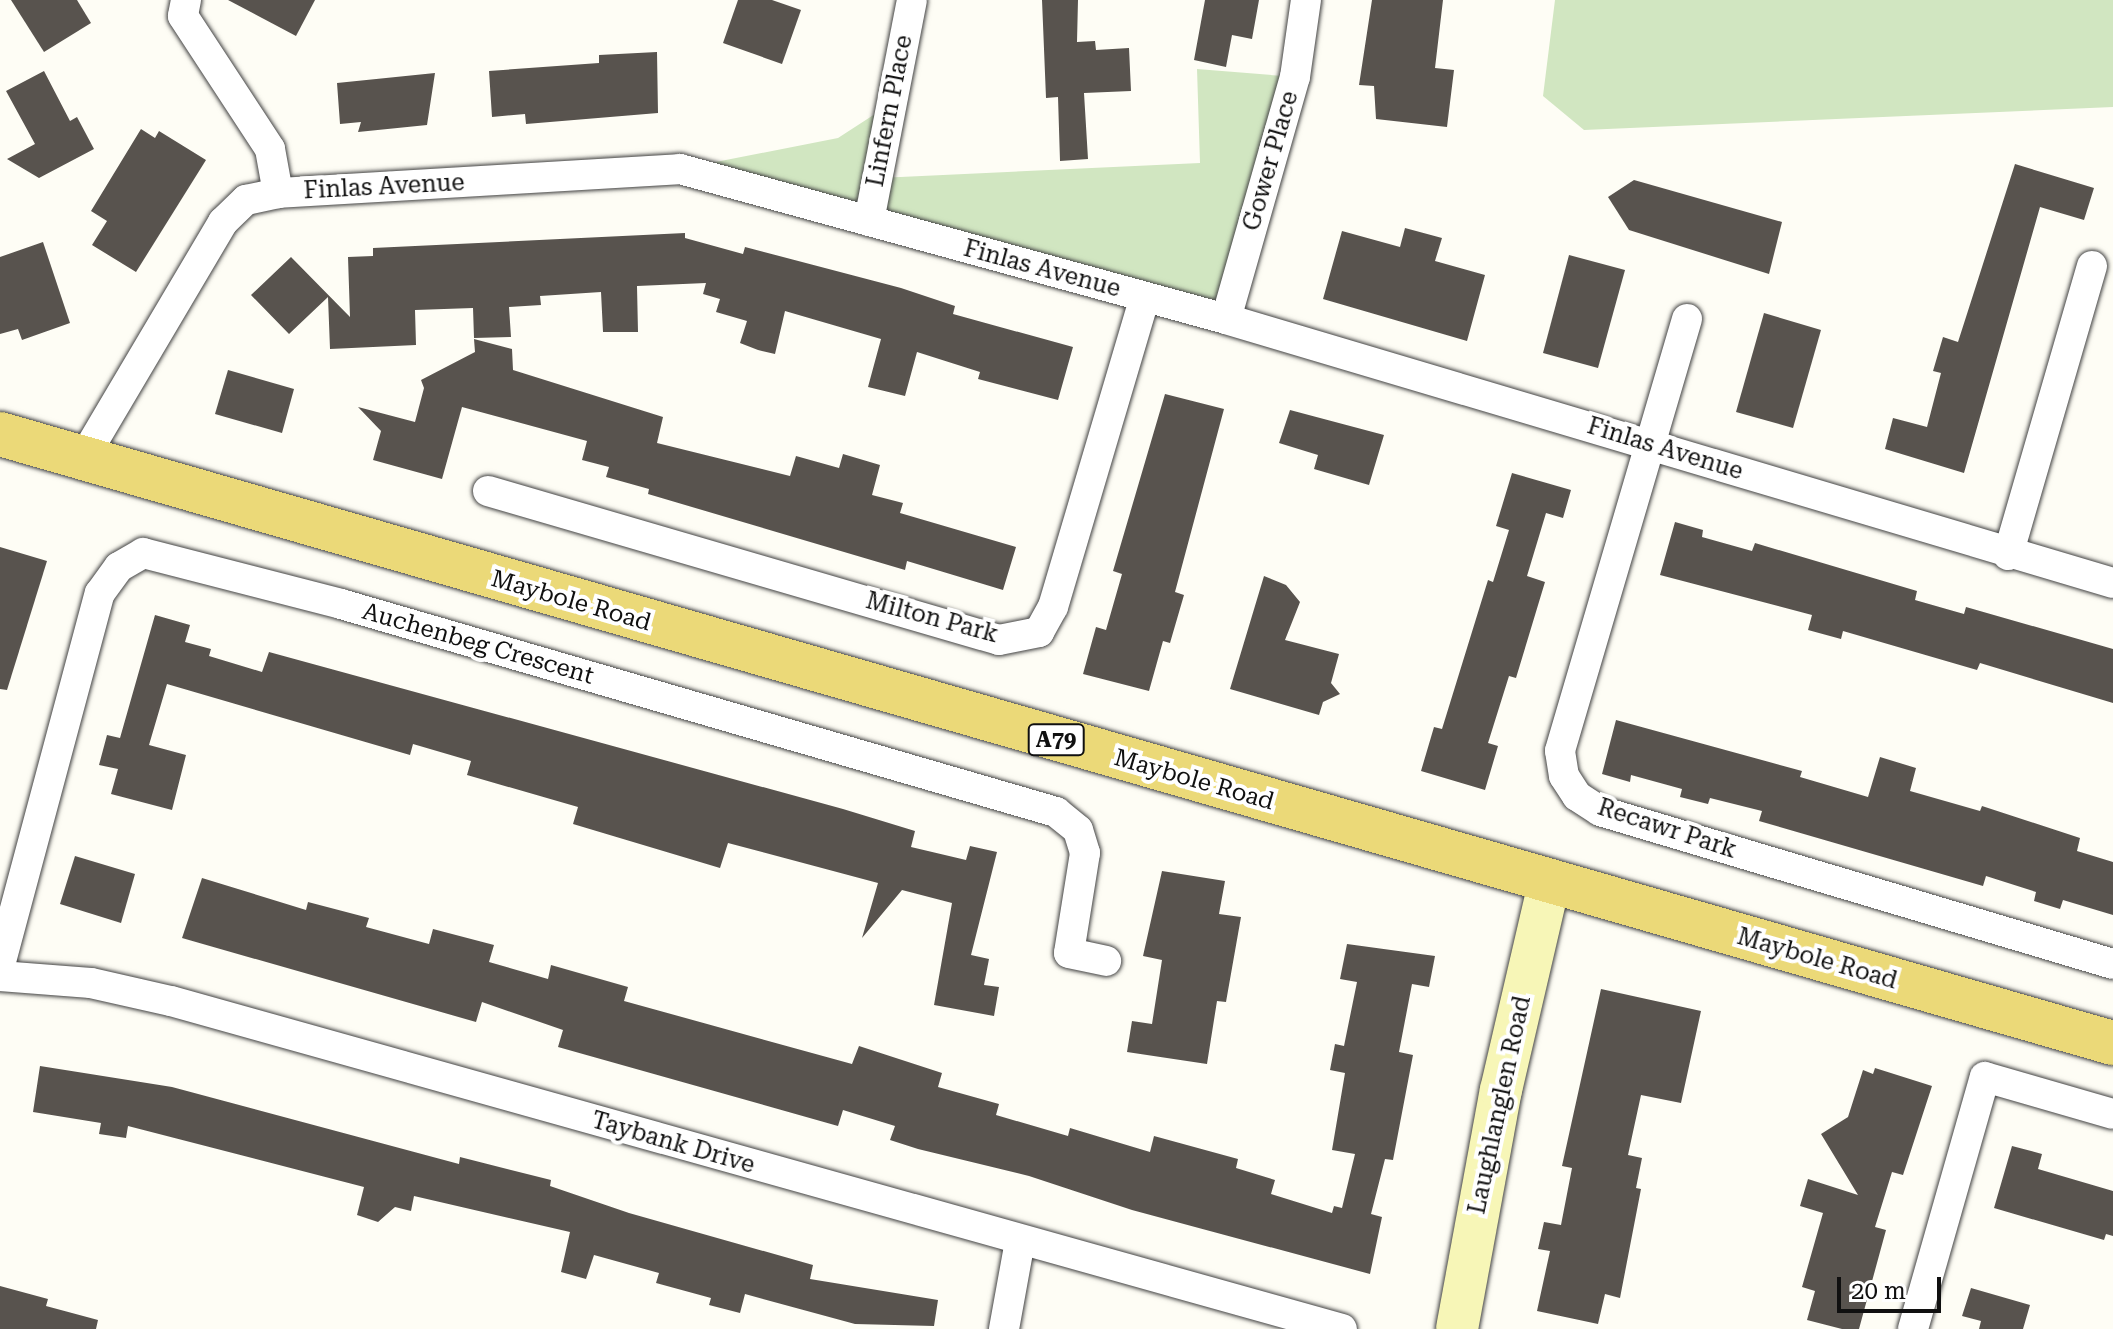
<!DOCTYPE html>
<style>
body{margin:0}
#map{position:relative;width:2113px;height:1329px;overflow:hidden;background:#fefdf5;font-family:"Roboto Serif",serif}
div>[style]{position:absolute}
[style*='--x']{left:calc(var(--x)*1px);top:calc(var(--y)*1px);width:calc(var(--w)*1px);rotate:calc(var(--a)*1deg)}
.green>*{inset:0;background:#d1e6c1}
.building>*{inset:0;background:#58534e}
.roads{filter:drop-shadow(0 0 2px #434343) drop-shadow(0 0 2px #434343)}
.street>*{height:30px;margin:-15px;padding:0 15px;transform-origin:15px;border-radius:15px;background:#fff}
.secondary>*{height:42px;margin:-21px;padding:0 21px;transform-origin:21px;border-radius:21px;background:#f7f6b7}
.primary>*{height:44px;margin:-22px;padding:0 22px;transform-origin:22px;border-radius:22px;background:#ebd978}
span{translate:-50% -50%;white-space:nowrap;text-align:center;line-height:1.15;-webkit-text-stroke:8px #fff;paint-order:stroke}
.shield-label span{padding:2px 6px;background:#fff;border:2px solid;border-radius:6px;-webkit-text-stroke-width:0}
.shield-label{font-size:22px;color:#101010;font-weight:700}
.street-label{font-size:24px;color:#101010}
.scale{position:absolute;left:1837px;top:1277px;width:104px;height:36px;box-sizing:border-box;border:4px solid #101010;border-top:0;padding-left:10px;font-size:24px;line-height:28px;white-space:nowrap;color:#101010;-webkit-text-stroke:6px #fff;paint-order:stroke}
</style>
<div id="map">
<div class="green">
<i style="clip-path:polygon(1555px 0,2113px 0,2113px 107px,1584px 130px,1543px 96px)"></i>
<i style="clip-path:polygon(1197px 69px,1295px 77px,1226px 319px,680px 169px,838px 138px,892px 103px,879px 178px,1200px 163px)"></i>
</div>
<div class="building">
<i style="clip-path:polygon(11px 0,77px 0,91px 23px,44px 52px)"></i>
<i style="clip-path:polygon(228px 0,315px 0,296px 36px)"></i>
<i style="clip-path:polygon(738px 0,772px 0,801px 10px,782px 64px,723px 43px)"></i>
<i style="clip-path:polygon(1042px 0,1078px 0,1077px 42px,1095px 41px,1096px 50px,1129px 48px,1131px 91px,1084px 93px,1088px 159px,1060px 161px,1058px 97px,1046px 98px)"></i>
<i style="clip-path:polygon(1205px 0,1259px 0,1252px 39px,1232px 35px,1226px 67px,1194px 60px)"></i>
<i style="clip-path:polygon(1372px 0,1443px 0,1435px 68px,1454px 70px,1447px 127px,1376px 119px,1374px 86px,1359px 85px)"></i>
<i style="clip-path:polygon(657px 52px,658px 113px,526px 124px,525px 114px,492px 117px,489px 71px,599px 63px,599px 55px)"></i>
<i style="clip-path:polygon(44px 71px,70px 121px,77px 117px,94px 149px,39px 178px,7px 159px,35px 144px,6px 91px)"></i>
<i style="clip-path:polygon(435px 73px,427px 125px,358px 132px,361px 122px,340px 124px,337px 83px)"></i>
<i style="clip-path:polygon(141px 129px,155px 138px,159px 131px,206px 160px,136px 272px,92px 245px,107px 221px,91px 211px)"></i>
<i style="clip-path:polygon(2015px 164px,2094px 188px,2084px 220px,2040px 207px,1964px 473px,1885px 449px,1893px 418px,1927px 427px,1941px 373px,1933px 371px,1943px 337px,1958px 342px)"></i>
<i style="clip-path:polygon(1634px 180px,1782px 222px,1769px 274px,1629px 230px,1608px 197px)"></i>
<i style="clip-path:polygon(1405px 228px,1442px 238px,1435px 261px,1485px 275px,1467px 341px,1323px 299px,1342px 231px,1400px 247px)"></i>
<i style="clip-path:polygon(685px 233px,685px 238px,743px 254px,745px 247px,901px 288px,955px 306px,953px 314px,1073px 347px,1058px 400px,978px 379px,980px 372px,917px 352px,905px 396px,868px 387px,881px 339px,785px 311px,775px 354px,758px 350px,740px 343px,747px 321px,716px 312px,720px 299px,703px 294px,706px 283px,637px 286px,638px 332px,603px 332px,601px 292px,540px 296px,541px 305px,509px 307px,511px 337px,474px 338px,473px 308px,415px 310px,416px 345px,330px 349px,328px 297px,289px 334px,251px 295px,291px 257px,350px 317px,348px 257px,373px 256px,373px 248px)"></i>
<i style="clip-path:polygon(43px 242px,70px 323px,22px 340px,18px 329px,0 334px,0 257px)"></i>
<i style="clip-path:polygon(1569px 255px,1625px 270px,1598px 368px,1543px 353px)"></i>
<i style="clip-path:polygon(1764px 313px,1821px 330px,1793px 428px,1736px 412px)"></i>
<i style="clip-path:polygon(474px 339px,512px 349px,513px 370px,663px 417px,657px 443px,790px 476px,796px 456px,839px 468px,843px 454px,880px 465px,872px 495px,903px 503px,900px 513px,1016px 547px,1003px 590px,907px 561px,905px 570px,648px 494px,649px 489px,606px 477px,609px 467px,582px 460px,587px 441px,462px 407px,442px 479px,373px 460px,381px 431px,358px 407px,415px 422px,424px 388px,421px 380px,475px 352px)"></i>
<i style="clip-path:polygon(228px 370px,294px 389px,282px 433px,215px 414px)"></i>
<i style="clip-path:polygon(1165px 394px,1224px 409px,1175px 592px,1184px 595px,1170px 643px,1163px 641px,1149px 691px,1083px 674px,1096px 627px,1106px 630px,1122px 574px,1113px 571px)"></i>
<i style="clip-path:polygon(1290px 410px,1384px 435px,1369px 485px,1314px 469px,1318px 455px,1279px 443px)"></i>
<i style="clip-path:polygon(1512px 473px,1571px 490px,1563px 518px,1546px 513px,1527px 576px,1545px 582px,1516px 678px,1509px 676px,1488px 743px,1498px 746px,1485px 790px,1421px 771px,1434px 727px,1442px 729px,1488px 580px,1493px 582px,1509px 530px,1496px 526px)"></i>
<i style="clip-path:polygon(1675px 522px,1703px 530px,1702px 537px,1752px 551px,1755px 543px,1917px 591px,1915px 600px,1964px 614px,1966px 607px,2113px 649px,2113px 703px,1980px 663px,1977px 670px,1843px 631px,1841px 639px,1808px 630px,1812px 615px,1660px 575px)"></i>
<i style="clip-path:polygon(0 547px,47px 561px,7px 690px,0 689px)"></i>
<i style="clip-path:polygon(1264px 576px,1286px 585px,1300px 602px,1285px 640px,1339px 654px,1331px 683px,1340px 694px,1323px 702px,1319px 715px,1230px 689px)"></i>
<i style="clip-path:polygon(155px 615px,190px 625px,185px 642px,211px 649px,209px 656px,262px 672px,269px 652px,843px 809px,915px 831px,911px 847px,966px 860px,970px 846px,997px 852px,971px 955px,989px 959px,984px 985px,999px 987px,994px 1016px,934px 1005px,952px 903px,902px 890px,862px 938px,878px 883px,728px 843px,720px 868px,573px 824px,578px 807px,467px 775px,471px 761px,413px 744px,410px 755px,167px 684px,149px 745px,186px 755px,172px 810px,111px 794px,118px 769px,99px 765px,107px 735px,120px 738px)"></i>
<i style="clip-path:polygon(1616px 720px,1802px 771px,1800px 777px,1868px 797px,1880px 757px,1916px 768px,1910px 791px,1980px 811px,1982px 806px,2080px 838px,2077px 851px,2113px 862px,2113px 915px,2063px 900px,2060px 909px,2034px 901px,2036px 892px,1986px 876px,1983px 886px,1759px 821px,1762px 811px,1710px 798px,1708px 804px,1680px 797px,1682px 789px,1631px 775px,1630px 782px,1602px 774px)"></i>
<i style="clip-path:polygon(75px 856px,135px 874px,121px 923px,60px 904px)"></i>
<i style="clip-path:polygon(1162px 871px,1225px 881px,1219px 914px,1241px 917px,1226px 1002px,1217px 1001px,1207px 1064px,1127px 1052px,1132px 1021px,1152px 1024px,1162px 960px,1143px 956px)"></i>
<i style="clip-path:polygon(202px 878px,306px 910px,308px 902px,369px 918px,366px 927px,429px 944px,433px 929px,494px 945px,489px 962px,548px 979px,551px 965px,628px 987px,624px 1001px,852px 1064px,859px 1046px,942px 1073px,938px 1087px,999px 1104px,996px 1115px,1068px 1136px,1070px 1128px,1150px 1152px,1154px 1136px,1238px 1159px,1236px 1168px,1275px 1180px,1271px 1194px,1332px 1213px,1334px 1206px,1342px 1208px,1355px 1154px,1332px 1150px,1345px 1073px,1330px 1070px,1335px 1044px,1344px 1046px,1357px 982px,1340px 979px,1347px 944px,1435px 956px,1429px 987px,1412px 984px,1399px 1052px,1413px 1055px,1393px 1160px,1385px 1159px,1371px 1214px,1382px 1217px,1370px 1274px,1132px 1210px,1029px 1176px,918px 1149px,890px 1140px,895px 1126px,843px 1110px,838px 1126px,558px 1047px,563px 1030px,482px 1002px,476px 1022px,182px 938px)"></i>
<i style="clip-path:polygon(1601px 989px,1701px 1011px,1681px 1103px,1641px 1095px,1628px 1155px,1642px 1158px,1636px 1188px,1641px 1189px,1620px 1298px,1605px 1294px,1598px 1324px,1537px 1311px,1550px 1251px,1538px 1249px,1544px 1222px,1561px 1225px,1572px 1168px,1562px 1166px)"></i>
<i style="clip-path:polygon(40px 1066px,172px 1087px,459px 1164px,460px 1157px,551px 1180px,550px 1186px,629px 1213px,813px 1265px,810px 1279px,938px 1300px,934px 1326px,855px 1324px,745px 1294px,740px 1313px,709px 1305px,711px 1298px,656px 1283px,659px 1273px,594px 1255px,586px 1279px,561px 1272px,570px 1232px,414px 1196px,411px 1211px,395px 1207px,378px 1222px,357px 1215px,364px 1187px,128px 1126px,126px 1138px,99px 1134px,101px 1123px,33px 1112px)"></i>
<i style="clip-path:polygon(1875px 1068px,1932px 1086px,1903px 1175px,1892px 1172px,1875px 1227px,1886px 1230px,1859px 1329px,1842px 1329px,1807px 1320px,1815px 1291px,1802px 1287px,1823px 1213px,1800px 1206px,1808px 1179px,1858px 1195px,1821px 1134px,1848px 1117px,1863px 1070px,1873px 1074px)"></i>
<i style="clip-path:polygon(2012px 1146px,2042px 1154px,2038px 1169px,2113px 1191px,2113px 1236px,2106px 1234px,2104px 1240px,1994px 1208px)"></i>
<i style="clip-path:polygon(0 1286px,48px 1299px,46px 1306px,98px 1320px,96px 1329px,0 1329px)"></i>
<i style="clip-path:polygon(1971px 1288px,2030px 1305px,2023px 1329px,1979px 1329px,1981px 1321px,1962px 1316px)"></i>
</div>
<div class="roads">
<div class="street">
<i style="--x:186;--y:0;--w:16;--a:101"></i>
<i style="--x:183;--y:16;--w:159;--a:56.8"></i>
<i style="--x:270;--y:149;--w:45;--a:79.7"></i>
<i style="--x:869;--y:221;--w:225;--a:-79"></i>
<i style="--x:1226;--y:319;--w:252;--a:-74.1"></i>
<i style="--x:1295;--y:77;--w:78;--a:-81.9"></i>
<i style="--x:1687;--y:319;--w:450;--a:106.4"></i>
<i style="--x:1560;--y:751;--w:25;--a:81"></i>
<i style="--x:1564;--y:776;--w:24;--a:57"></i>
<i style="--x:1577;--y:796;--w:27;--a:33"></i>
<i style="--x:1600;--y:811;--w:535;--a:16.61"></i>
<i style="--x:84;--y:457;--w:273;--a:-59.4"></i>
<i style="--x:223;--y:222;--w:32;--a:-44"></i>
<i style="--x:246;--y:200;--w:33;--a:-12"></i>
<i style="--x:278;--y:193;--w:403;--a:-3.4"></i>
<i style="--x:680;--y:169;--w:566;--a:15.36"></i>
<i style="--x:1226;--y:319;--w:925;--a:16.57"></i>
<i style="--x:488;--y:491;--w:532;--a:16.26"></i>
<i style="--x:999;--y:640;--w:41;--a:-11.3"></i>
<i style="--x:1039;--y:632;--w:29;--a:-61"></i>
<i style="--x:1053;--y:607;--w:323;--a:-73.5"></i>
<i style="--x:2008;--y:555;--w:301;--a:-73.8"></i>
<i style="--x:0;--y:965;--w:385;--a:-75"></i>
<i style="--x:100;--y:593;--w:32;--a:-54"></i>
<i style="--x:119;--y:567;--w:28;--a:-30"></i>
<i style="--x:143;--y:553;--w:204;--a:14.4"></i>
<i style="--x:341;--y:604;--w:745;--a:16.22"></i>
<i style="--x:1056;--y:812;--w:28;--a:39"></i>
<i style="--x:1078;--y:830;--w:24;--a:73"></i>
<i style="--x:1085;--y:853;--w:101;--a:99.1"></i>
<i style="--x:1069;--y:953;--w:38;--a:12"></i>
<i style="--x:0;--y:976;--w:91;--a:4.4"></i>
<i style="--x:91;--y:983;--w:82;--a:12.7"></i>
<i style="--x:171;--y:1001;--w:1216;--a:15.65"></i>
<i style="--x:1004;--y:1329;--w:89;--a:-79.7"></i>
<i style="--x:1913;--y:1329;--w:262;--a:-74.1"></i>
<i style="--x:1985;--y:1077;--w:133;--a:16.1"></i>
</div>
<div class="secondary">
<i style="--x:1457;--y:1329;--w:243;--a:-79.6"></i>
<i style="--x:1501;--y:1090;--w:212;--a:-76.9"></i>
</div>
<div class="primary">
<i style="--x:0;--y:434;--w:2199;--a:16.08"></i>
</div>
</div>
<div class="shield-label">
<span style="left:1056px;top:740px">A79</span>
</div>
<div class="street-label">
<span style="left:890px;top:111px;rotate:-79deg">Linfern Place</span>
<span style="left:1271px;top:161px;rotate:-74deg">Gower Place</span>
<span style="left:384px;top:187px;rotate:-3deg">Finlas Avenue</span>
<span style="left:1042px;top:269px;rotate:15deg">Finlas Avenue</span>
<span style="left:1665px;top:449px;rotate:17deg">Finlas Avenue</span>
<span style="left:571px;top:601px;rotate:16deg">Maybole Road</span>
<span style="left:932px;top:618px;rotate:15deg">Milton Park</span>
<span style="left:478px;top:644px;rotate:16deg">Auchenbeg Crescent</span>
<span style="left:1194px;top:780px;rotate:16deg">Maybole Road</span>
<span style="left:1667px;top:829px;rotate:18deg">Recawr Park</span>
<span style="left:1817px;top:959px;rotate:16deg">Maybole Road</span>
<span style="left:1500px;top:1105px;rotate:-78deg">Laughlanglen Road</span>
<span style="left:673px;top:1143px;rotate:16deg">Taybank Drive</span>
</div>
<div class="scale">20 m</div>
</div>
